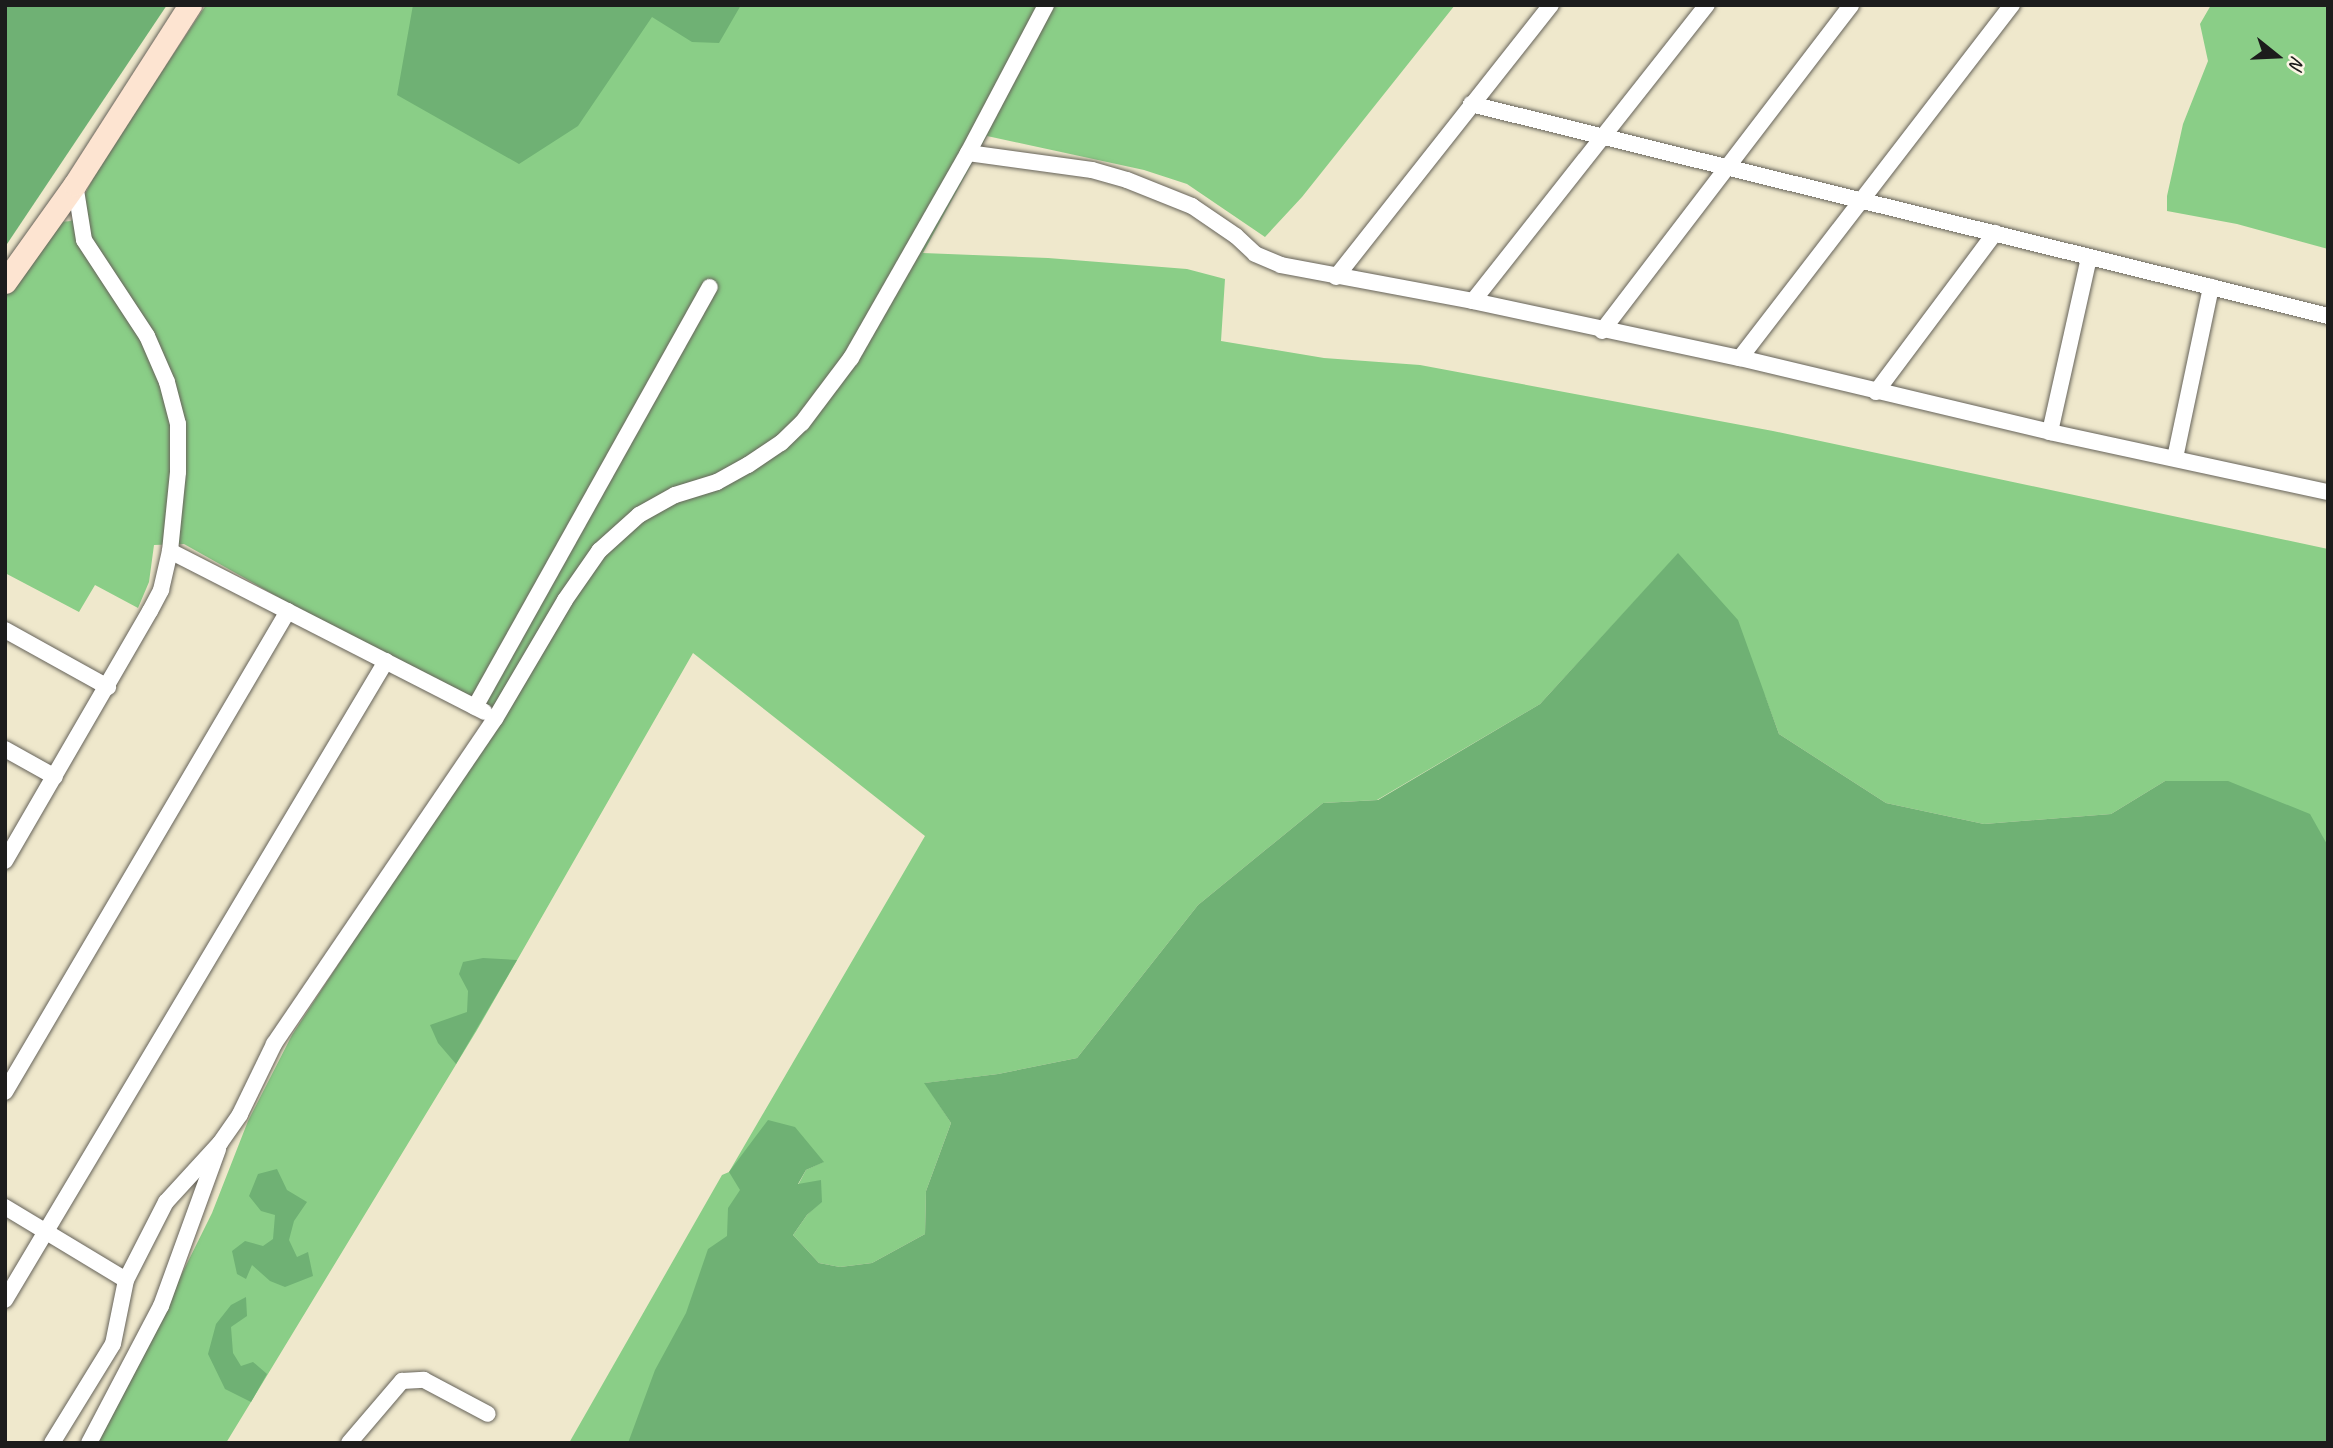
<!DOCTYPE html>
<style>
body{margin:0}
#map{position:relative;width:2333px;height:1448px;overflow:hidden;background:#efe8cc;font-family:Caveat,sans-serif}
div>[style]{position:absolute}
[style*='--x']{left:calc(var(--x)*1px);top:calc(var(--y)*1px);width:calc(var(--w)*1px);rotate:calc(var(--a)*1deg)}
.green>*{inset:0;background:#8ace87}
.forest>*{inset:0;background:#6fb174}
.roads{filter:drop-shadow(0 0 2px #66635a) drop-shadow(0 0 2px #66635a)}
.street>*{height:16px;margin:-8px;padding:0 8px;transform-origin:8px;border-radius:8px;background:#fff}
.secondary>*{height:23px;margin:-11.5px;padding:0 11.5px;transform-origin:11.5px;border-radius:11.5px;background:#fde4d1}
span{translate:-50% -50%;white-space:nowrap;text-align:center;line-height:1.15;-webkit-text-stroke:5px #fcf5e5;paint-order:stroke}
.frame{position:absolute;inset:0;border:7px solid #1c1c1c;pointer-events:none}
.north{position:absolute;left:2242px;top:21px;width:70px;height:70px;-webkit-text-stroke:5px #fcf5e5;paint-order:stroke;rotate:108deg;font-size:19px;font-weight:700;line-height:28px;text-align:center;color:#1c1c1c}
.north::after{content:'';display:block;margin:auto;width:24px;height:32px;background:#1c1c1c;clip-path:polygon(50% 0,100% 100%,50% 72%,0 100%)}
</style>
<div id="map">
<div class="green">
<i style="clip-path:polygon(206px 5px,1455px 5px,1302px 197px,1265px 237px,1187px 184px,1144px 170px,987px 136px,923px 253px,1048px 258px,1187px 269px,1225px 279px,1221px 341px,1324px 358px,1420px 365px,1773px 431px,2328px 549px,2328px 850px,2165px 781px,2111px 814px,1984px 824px,1886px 803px,1779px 734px,1765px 696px,1678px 554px,1540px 704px,1377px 800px,1323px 803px,1198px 905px,1077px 1058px,998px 1074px,925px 1083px,951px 1123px,926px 1191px,925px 1234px,872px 1263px,840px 1267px,819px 1263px,793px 1235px,807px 1215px,822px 1201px,798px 1185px,806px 1170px,823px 1162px,746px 1172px,736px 1214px,651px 1443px,569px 1443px,722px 1175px,729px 1172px,925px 836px,693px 653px,477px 1030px,226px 1443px,98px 1443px,212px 1213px,248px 1121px,292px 1035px,498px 721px,184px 544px,154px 545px,149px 582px,138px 608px,95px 585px,79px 612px,5px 573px,5px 296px,60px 222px,71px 221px,100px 165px)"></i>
<i style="clip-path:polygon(2211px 5px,2328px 5px,2328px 249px,2237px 224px,2167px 211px,2167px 196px,2183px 124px,2208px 61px,2200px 24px)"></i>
</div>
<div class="forest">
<i style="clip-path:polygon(5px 5px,167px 5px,5px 247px)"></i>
<i style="clip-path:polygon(413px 5px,741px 5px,719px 43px,692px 42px,652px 17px,578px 126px,519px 164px,397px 95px)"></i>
<i style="clip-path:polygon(1678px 553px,1738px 620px,1779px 734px,1886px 803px,1984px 824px,2111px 814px,2165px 781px,2228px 781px,2310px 814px,2328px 846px,2328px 1443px,628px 1443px,655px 1370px,686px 1313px,708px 1249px,727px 1236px,728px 1208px,740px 1190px,729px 1172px,768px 1120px,795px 1127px,824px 1162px,806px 1170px,798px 1184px,821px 1180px,822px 1202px,807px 1215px,793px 1235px,819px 1263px,840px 1267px,872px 1263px,925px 1234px,926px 1191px,951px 1123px,924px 1083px,998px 1074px,1077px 1058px,1198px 905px,1323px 803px,1378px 800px,1540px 704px)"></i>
<i style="clip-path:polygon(483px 958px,517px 960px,456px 1064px,438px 1043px,430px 1025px,467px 1012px,468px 991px,459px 974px,463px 962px)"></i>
<i style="clip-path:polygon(277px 1169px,287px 1190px,307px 1202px,294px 1221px,289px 1240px,297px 1257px,308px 1252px,313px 1276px,285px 1287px,270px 1281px,252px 1265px,246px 1279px,237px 1274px,232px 1251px,245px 1241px,263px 1246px,273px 1239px,275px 1215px,261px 1211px,249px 1196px,258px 1174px)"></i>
<i style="clip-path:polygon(246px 1297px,247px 1316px,231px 1327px,233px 1353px,241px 1366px,253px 1362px,267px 1374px,251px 1402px,225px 1389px,208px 1354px,216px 1324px,231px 1305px)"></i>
</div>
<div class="roads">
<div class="street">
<i style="--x:1471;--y:104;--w:883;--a:13.89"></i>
<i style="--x:968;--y:153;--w:125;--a:7.8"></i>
<i style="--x:1092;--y:170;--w:36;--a:16"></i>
<i style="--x:1127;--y:180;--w:70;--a:21.8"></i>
<i style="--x:1192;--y:206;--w:53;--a:34.3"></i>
<i style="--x:1236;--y:236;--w:26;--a:43"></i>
<i style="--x:1255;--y:254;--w:28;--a:23"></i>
<i style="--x:1281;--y:265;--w:195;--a:10.6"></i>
<i style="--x:1473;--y:301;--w:273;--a:12.1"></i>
<i style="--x:1740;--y:358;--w:319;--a:13.4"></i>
<i style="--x:2050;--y:432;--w:284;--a:12.2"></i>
<i style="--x:1336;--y:277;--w:347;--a:-51.7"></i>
<i style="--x:1473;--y:301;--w:377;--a:-51.7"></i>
<i style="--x:1602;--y:331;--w:410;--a:-52.6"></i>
<i style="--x:1740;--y:358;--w:446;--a:-52.4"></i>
<i style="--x:1876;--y:392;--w:199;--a:-53.2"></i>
<i style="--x:2050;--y:432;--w:179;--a:-77.4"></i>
<i style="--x:2175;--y:458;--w:175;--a:-78.1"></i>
<i style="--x:170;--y:551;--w:353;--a:27.1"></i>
<i style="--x:5;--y:630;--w:118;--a:29"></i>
<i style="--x:475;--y:707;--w:481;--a:-60.8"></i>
<i style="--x:5;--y:749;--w:57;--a:29.2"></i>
<i style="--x:5;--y:861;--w:289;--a:-59.9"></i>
<i style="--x:150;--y:611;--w:24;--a:-62"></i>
<i style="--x:161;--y:590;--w:40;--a:-77"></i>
<i style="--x:170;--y:551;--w:79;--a:-84.2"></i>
<i style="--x:178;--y:472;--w:48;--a:-90"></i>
<i style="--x:178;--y:424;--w:43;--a:-104.7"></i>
<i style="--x:167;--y:382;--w:50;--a:-113.5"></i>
<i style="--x:147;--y:336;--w:115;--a:-123.3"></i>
<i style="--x:84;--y:240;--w:57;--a:-99.1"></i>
<i style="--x:5;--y:1092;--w:558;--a:-59.53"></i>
<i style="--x:5;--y:1207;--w:141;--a:31.1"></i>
<i style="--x:5;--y:1300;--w:744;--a:-59.19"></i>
<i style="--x:52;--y:1443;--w:116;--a:-58.4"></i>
<i style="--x:113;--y:1344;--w:65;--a:-78.5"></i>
<i style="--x:126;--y:1280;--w:88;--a:-62.9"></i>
<i style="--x:166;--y:1202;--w:80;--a:-47.5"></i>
<i style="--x:220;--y:1143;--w:35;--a:-55"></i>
<i style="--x:240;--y:1114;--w:78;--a:-64.1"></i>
<i style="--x:274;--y:1044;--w:393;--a:-55.8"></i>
<i style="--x:495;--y:719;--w:138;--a:-59.5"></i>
<i style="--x:565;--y:600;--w:60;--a:-55.2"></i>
<i style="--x:599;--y:551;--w:54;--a:-42"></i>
<i style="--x:639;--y:515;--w:41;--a:-29.1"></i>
<i style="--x:675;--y:495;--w:44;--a:-17.2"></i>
<i style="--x:717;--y:482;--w:35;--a:-29"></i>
<i style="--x:748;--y:465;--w:40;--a:-34"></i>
<i style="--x:781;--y:443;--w:29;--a:-44"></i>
<i style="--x:802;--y:423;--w:81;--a:-53"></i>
<i style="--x:851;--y:358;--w:236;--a:-60.3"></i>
<i style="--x:968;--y:153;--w:167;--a:-62.2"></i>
<i style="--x:89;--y:1443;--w:155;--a:-62.3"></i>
<i style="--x:161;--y:1306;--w:167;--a:-70"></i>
<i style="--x:349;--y:1443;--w:82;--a:-49.5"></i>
<i style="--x:402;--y:1381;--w:22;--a:-3"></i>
<i style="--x:424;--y:1380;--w:72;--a:28"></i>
</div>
<div class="secondary">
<i style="--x:5;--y:282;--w:120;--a:-54.5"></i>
<i style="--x:75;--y:184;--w:213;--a:-57.3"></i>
</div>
</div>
<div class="frame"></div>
<div class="north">N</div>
</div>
